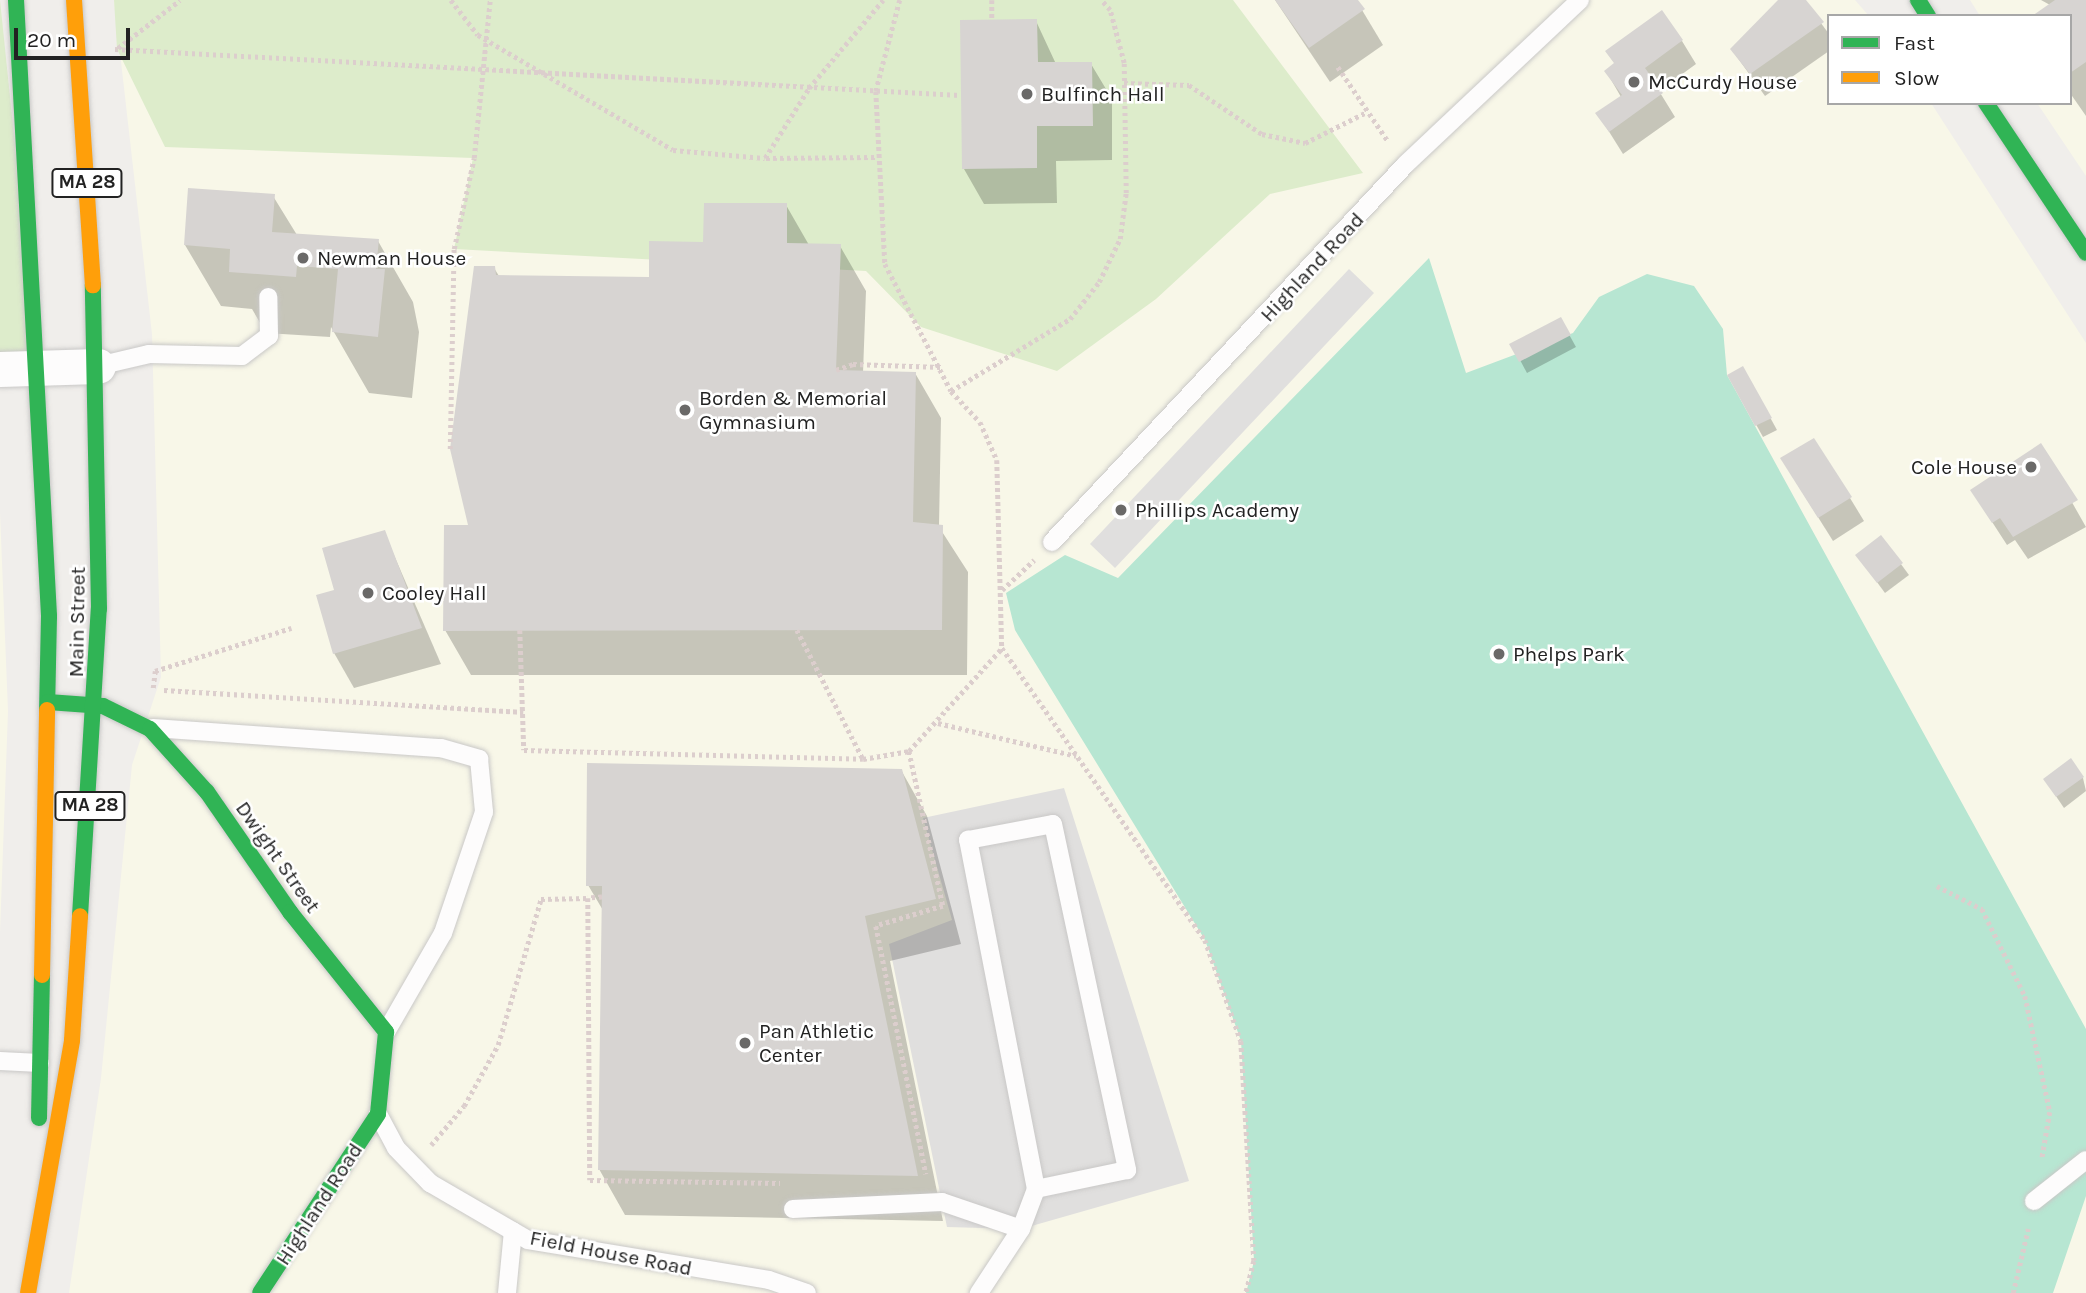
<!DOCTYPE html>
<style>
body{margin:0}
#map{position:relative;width:2086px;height:1293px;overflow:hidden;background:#f0eeeb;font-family:Karla,sans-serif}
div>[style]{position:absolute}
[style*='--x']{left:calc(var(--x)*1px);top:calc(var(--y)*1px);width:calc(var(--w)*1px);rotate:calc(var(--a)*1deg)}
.education>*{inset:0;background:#f8f7e8}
.grass>*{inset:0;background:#ddeccb}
.pitch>*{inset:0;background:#b7e6d2}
.parking>*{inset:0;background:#e0dfde}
.shadow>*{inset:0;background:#0003}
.building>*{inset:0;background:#d7d4d2}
.path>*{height:4.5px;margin-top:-2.25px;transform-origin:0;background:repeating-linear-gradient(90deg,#dccecd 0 3.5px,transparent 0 7px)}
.roads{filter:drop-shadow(0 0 2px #c9c8c7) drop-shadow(0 0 2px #c9c8c7)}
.lane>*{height:18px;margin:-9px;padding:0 9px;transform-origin:9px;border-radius:9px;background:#fdfcfc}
.street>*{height:35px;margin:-17.5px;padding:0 17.5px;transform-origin:17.5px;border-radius:17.5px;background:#fdfcfc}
.fast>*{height:16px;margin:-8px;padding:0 8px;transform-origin:8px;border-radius:8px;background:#30b455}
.slow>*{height:16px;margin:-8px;padding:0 8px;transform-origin:8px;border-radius:8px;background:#ff9f0a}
.dots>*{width:19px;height:19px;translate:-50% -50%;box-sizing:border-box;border:4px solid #fff;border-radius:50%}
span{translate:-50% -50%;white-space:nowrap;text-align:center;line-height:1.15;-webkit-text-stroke:5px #fff;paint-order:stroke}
.shield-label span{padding:2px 5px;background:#fff;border:2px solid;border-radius:5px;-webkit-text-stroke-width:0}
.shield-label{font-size:19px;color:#222;font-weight:700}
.poi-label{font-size:21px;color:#222}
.left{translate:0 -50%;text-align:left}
.right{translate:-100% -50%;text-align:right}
.street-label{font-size:21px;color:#222}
.legend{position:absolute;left:1827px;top:14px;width:245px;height:91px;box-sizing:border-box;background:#fff;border:2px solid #a7a7a7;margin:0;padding:9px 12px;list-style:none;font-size:21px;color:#222}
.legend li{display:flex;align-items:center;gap:14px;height:35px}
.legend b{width:35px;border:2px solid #a7a7a7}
.scale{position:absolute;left:14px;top:28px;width:116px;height:32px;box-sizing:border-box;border:4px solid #222;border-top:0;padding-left:9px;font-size:21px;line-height:24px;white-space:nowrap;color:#222;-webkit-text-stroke:5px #fff;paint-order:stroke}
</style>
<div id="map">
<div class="education">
<i style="clip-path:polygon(114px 0,1855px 0,1869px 16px,1829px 16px,1829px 103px,1931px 103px,2086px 343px,2086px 1293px,69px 1293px,101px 1078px,132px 765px,161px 677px,152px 334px)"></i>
<i style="clip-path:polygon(1970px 0,2086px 0,2086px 176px,2037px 103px,2070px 103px,2070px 16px,1980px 16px)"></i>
<i style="clip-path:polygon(0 513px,8px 711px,0 932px)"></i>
</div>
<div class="grass">
<i style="clip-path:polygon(0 0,38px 368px,0 370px)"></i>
<i style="clip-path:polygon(114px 0,1233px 0,1363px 173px,1270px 194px,1156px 299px,1057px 371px,921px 327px,866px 271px,454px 249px,473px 158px,165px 147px,117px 49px)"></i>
</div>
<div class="pitch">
<i style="clip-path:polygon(1429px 258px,1466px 373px,1573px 333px,1599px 297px,1647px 274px,1694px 286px,1723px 329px,1727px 375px,2086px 1029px,2086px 1196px,2053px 1293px,1246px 1293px,1254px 1261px,1241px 1041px,1205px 940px,1015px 630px,1006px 593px,1065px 555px,1118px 578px)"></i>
</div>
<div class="parking">
<i style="clip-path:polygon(1349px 269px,1374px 293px,1115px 568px,1090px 544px)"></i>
<i style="clip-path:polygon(1064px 788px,1189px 1181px,1021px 1229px,947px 1227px,889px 944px,952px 920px,923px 818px)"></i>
</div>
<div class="shadow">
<i style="clip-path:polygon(1275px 0,1356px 0,1383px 45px,1330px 82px)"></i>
<i style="clip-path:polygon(1781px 0,1804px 0,1829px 34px,1829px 51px,1765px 96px,1732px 50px)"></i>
<i style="clip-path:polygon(2041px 0,2086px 0,2086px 116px,2070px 93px,2070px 16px)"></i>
<i style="clip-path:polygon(1036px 21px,1056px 64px,1091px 64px,1112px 99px,1112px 160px,1056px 161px,1057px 203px,984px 204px,964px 169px)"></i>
<i style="clip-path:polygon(1682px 41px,1696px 64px,1659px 91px,1675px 117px,1623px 154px,1598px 114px,1621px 97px,1606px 71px,1615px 64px,1607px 52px)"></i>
<i style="clip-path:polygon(273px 196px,297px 235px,378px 241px,413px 302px,419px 332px,412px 398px,369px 393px,331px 327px,330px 337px,266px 333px,252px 309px,221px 306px,185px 245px)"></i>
<i style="clip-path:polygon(786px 205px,809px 245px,840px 246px,866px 291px,863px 373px,915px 373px,941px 418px,939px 527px,968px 572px,967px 675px,471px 675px,445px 630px,470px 527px,494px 268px,499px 276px,651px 279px)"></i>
<i style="clip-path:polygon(1561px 320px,1576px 347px,1527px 373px,1512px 345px)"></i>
<i style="clip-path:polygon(1743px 368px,1777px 430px,1763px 437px,1729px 376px)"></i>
<i style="clip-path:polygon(2040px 446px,2086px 527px,2028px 559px,2015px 540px,2007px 545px,1972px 491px)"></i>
<i style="clip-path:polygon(1796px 482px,1850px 498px,1864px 521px,1833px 541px)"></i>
<i style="clip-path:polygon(384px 532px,441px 664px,354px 688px,334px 653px,336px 591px)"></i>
<i style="clip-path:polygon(1881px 537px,1909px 575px,1885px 593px,1857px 555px)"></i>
<i style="clip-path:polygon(901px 770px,927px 816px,961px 944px,890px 961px,943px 1221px,625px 1215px,599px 1169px,604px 912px,588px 885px)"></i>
<i style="clip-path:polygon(2083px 778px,2086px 791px,2064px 808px,2045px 780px)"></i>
</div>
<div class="building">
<i style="clip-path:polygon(1275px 0,1358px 0,1365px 9px,1309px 48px)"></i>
<i style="clip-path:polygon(1778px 0,1806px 0,1824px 22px,1750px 74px,1730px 49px)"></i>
<i style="clip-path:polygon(2055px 0,2086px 0,2086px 62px,2070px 73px,2070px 16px,2032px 16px)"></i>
<i style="clip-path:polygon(1662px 10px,1683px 40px,1645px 68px,1663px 93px,1609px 132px,1595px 113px,1622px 95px,1604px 71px,1614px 63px,1605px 51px)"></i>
<i style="clip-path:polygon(1037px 19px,1038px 62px,1092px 62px,1093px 126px,1037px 126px,1037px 168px,962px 169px,960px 20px)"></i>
<i style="clip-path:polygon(188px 188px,275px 194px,272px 232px,379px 239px,376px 269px,385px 269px,378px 337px,332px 332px,338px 269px,297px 266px,296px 277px,229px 272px,230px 249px,184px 245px)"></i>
<i style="clip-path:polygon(704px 203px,787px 203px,787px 243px,841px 244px,836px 370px,916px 372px,913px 522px,943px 525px,942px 630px,443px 631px,444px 525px,468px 525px,450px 449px,474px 266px,495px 266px,496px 275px,649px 277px,649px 241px,703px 242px)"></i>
<i style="clip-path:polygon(1561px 317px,1571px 335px,1519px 362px,1509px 344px)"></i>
<i style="clip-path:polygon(1743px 366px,1772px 418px,1755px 426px,1727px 375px)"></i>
<i style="clip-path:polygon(1814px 438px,1852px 497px,1818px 518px,1780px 458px)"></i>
<i style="clip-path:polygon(2041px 443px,2078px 500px,2013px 537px,2000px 518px,1992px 523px,1970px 490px)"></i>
<i style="clip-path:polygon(385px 530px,422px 628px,333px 654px,316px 595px,334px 590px,322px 548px)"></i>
<i style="clip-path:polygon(1881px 535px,1903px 563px,1877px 583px,1855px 555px)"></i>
<i style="clip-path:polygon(2071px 758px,2084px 777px,2056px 797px,2043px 779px)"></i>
<i style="clip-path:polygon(587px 763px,902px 769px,936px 899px,865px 916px,918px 1176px,598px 1170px,602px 886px,586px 886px)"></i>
</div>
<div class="path">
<i style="--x:451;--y:0;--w:44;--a:52.4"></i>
<i style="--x:478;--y:35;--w:226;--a:30.5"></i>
<i style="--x:673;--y:150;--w:92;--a:5"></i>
<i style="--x:765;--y:158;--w:83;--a:-57.8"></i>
<i style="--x:809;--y:88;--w:115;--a:-49.9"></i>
<i style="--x:900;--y:0;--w:94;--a:104.8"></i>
<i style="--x:876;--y:91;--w:173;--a:87"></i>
<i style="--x:885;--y:264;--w:143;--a:62.5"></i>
<i style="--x:951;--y:391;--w:42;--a:46.9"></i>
<i style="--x:980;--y:422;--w:42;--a:65.9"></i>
<i style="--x:997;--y:460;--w:188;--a:88.5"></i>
<i style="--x:1002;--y:648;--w:356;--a:55.2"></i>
<i style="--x:1205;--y:940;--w:107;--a:70.4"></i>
<i style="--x:1241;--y:1041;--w:220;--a:86.6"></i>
<i style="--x:1254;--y:1261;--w:33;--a:104"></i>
<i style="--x:992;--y:0;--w:20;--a:90"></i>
<i style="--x:118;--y:48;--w:78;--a:-37.7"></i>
<i style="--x:115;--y:49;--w:846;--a:3.12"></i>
<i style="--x:1338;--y:67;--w:89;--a:56"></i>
<i style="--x:1124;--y:83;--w:65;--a:1.8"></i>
<i style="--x:1189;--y:85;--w:88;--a:33.9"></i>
<i style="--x:1262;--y:134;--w:44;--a:11.8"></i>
<i style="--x:1305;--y:143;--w:69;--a:-26.6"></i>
<i style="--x:766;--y:158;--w:109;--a:-0.5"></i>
<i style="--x:836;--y:370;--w:18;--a:-19"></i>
<i style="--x:853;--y:364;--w:88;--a:2"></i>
<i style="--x:951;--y:391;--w:139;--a:-31.2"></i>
<i style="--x:1070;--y:319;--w:47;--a:-51.9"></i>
<i style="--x:1099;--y:282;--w:48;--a:-64"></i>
<i style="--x:1120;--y:239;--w:46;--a:-82.6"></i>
<i style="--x:1126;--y:193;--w:130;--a:-90.9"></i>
<i style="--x:1124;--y:63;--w:55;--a:-104.8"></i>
<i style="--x:1110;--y:10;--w:13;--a:-132"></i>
<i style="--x:450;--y:449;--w:200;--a:-88.9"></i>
<i style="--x:454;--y:249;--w:93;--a:-77.6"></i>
<i style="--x:474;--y:158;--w:159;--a:-84.2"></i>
<i style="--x:1002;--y:590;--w:44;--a:-43.2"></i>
<i style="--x:520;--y:630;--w:120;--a:88.1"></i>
<i style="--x:524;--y:750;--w:339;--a:1.5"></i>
<i style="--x:863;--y:759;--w:47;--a:-9.9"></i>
<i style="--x:909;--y:751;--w:139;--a:-47.9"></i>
<i style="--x:797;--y:630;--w:145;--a:62.9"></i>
<i style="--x:153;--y:688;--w:17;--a:-83"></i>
<i style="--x:155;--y:671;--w:143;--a:-17.5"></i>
<i style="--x:164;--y:690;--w:360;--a:3.5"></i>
<i style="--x:938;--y:723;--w:142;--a:13.4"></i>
<i style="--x:909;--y:751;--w:159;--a:77.6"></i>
<i style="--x:943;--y:906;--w:70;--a:163.4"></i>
<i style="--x:876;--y:926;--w:253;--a:78.6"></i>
<i style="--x:1937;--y:886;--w:51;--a:27.1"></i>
<i style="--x:1982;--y:909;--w:97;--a:63.7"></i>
<i style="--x:2025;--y:996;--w:119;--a:77.8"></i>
<i style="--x:2050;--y:1112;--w:48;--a:99.7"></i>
<i style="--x:602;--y:897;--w:14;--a:176"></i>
<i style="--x:588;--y:898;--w:282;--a:89.6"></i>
<i style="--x:590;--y:1180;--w:190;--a:0.9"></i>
<i style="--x:431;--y:1145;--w:51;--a:-49.8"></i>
<i style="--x:464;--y:1106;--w:70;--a:-60.9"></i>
<i style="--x:498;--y:1045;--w:152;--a:-73.6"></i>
<i style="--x:541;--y:899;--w:47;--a:-1.2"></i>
<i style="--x:2013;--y:1293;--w:66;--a:-76.8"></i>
</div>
<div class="roads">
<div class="lane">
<i style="--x:98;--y:366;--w:52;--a:-13.2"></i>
<i style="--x:149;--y:354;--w:93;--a:1.2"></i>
<i style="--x:242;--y:356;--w:34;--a:-37"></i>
<i style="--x:269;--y:336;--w:39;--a:-91"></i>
<i style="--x:1052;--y:542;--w:518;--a:-46.88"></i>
<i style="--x:1406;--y:164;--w:239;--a:-43.3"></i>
<i style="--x:153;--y:728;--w:289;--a:4"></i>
<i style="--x:441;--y:748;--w:40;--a:16"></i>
<i style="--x:479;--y:759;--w:53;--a:84.6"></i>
<i style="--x:484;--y:812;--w:128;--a:108.7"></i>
<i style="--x:443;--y:933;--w:114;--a:119.9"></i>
<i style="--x:0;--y:1061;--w:40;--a:2.9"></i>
<i style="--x:378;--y:1114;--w:38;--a:62"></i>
<i style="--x:396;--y:1148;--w:49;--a:45.8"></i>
<i style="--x:430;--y:1183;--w:113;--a:30.2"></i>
<i style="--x:528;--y:1240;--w:244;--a:9.4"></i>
<i style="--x:769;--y:1280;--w:40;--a:18.9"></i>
<i style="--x:2034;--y:1201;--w:66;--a:-38.3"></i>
<i style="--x:793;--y:1209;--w:149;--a:-2.7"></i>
<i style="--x:942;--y:1202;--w:83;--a:18.9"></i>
<i style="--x:1021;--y:1229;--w:77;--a:123.3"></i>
<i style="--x:1021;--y:1229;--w:43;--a:-69.4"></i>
<i style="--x:1036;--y:1189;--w:356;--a:-101"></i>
<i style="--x:968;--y:840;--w:86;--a:-10.7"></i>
<i style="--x:1053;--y:824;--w:354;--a:77.9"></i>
<i style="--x:1127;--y:1170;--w:93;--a:168.2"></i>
<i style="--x:507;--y:1293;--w:62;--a:-84.5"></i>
</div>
<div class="street">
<i style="--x:0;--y:369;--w:98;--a:-1.8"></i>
</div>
<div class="fast">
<i style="--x:16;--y:0;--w:617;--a:86.93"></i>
<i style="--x:49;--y:616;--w:94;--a:91.2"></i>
<i style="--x:1918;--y:0;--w:19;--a:58"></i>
<i style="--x:1986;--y:103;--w:180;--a:56.3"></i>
<i style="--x:48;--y:702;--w:55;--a:4.2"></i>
<i style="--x:103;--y:706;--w:52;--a:26.1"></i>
<i style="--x:150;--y:729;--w:85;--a:47.9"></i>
<i style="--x:207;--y:792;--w:146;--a:55.3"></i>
<i style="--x:290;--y:912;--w:154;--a:51.3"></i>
<i style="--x:386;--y:1032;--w:82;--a:95.6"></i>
<i style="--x:378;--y:1114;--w:214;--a:123.4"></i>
<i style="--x:80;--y:916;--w:308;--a:-86.5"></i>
<i style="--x:99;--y:609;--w:324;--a:-91.1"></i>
<i style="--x:39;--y:1118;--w:143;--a:-88.8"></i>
</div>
<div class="slow">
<i style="--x:74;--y:0;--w:286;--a:86.2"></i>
<i style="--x:42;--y:975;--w:265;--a:-88.9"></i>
<i style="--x:28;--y:1293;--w:257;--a:-80.1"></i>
<i style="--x:72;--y:1040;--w:124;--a:-86.3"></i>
</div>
</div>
<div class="dots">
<i style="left:1634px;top:82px;background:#6a6968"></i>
<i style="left:1027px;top:94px;background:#6a6968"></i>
<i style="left:303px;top:258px;background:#6a6968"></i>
<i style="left:685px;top:410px;background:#6a6968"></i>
<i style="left:2031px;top:467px;background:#6a6968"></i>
<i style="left:1121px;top:510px;background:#6a6968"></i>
<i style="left:368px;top:593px;background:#6a6968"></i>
<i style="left:1499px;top:654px;background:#6a6968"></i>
<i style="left:745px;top:1043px;background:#6a6968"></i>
</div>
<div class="shield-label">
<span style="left:87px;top:183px">MA 28</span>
<span style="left:90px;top:806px">MA 28</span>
</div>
<div class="poi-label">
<span class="left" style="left:1648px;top:82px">McCurdy House</span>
<span class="left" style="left:1041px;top:94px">Bulfinch Hall</span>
<span class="left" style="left:317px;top:258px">Newman House</span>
<span class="left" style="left:699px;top:410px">Borden &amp; Memorial<br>Gymnasium</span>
<span class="right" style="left:2017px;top:467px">Cole House</span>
<span class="left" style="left:1135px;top:510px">Phillips Academy</span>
<span class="left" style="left:382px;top:593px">Cooley Hall</span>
<span class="left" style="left:1513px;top:654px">Phelps Park</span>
<span class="left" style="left:759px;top:1043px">Pan Athletic<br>Center</span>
</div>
<div class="street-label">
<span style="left:1312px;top:267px;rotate:-47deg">Highland Road</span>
<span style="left:77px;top:622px;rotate:-89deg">Main Street</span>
<span style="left:278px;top:857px;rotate:55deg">Dwight Street</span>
<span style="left:319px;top:1204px;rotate:-57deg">Highland Road</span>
<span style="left:611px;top:1253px;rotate:11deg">Field House Road</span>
</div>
<ul class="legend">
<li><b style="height:9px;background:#30b455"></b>Fast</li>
<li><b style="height:9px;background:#ff9f0a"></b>Slow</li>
</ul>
<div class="scale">20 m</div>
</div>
